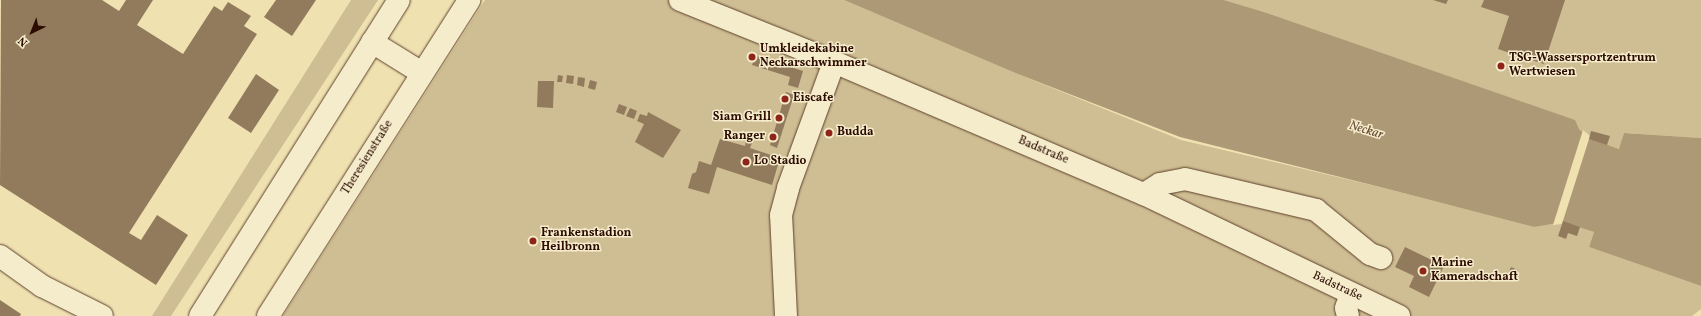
<!DOCTYPE html>
<meta charset="utf-8">
<style>
body{margin:0}
#map{position:relative;width:1701px;height:316px;overflow:hidden;background:#f0e1b1;font-family:Vollkorn,serif}
div>[style]{position:absolute}
[style*='--x']{left:calc(var(--x)*1px);top:calc(var(--y)*1px);width:calc(var(--w)*1px);rotate:calc(var(--a)*1deg)}
.green>*{inset:0;background:#cfbd93}
.water>*{inset:0;background:#ad9975}
.pier>*{inset:0;background:#f0e1b1}
.building>*{inset:0;background:#927b5c}
.roads{filter:drop-shadow(0 0 1px #5d412c) drop-shadow(0 0 1px #5d412c)}
.minor>*{height:22px;margin:-11px;padding:0 11px;transform-origin:11px;border-radius:11px;background:#f5eccc}
.dots>*{width:11px;height:11px;translate:-50% -50%;box-sizing:border-box;border:2px solid #f5eccc;border-radius:50%}
span{translate:-50% -50%;white-space:nowrap;text-align:center;line-height:1.15;-webkit-text-stroke:3px #f5eccc;paint-order:stroke}
.poi-label{font-size:12px;color:#2c0c00;font-weight:700}
.left{translate:0 -50%;text-align:left}
.right{translate:-100% -50%;text-align:right}
.street-label{font-size:12px;color:#2c0c00}
.water-label{font-size:13px;color:#664b35;font-style:italic}
.north{position:absolute;left:12px;top:12px;width:40px;height:40px;-webkit-text-stroke:3px #f5eccc;paint-order:stroke;rotate:223deg;font-size:11px;font-weight:700;line-height:16px;text-align:center;color:#2c0c00}
.north::after{content:'';display:block;margin:auto;width:14px;height:18px;background:#2c0c00;clip-path:polygon(50% 0,100% 100%,50% 72%,0 100%)}
</style>
<div id="map">
<div class="green">
<i style="clip-path:polygon(351px 0,378px 0,171px 316px,152px 316px)"></i>
<i style="clip-path:polygon(485px 0,844px 0,1013px 72px,1181px 140px,1388px 189px,1534px 227px,1563px 221px,1594px 232px,1589px 247px,1701px 286px,1701px 309px,1692px 316px,283px 316px)"></i>
<i style="clip-path:polygon(1224px 0,1701px 0,1701px 138px,1624px 133px,1620px 149px,1589px 139px,1579px 129px,1574px 120px,1264px 12px)"></i>
</div>
<div class="water">
<i style="clip-path:polygon(844px 0,1224px 0,1264px 12px,1575px 120px,1579px 129px,1589px 138px,1619px 149px,1624px 133px,1701px 138px,1701px 286px,1589px 247px,1594px 232px,1563px 222px,1534px 227px,1388px 189px,1180px 137px,1013px 72px)"></i>
</div>
<div class="pier">
<i style="clip-path:polygon(1583px 130px,1590px 136px,1562px 224px,1553px 225px)"></i>
</div>
<div class="building">
<i style="clip-path:polygon(1px 0,102px 0,119px 11px,126px 0,153px 0,137px 25px,183px 54px,214px 6px,222px 11px,228px 2px,251px 16px,244px 26px,257px 34px,129px 233px,141px 240px,157px 215px,188px 235px,156px 285px,0 185px)"></i>
<i style="clip-path:polygon(276px 0,316px 0,292px 36px,264px 17px)"></i>
<i style="clip-path:polygon(1433px 0,1448px 0,1446px 4px)"></i>
<i style="clip-path:polygon(1484px 0,1565px 0,1544px 64px,1498px 49px,1509px 16px,1481px 7px)"></i>
<i style="clip-path:polygon(750px 54px,803px 71px,798px 88px,788px 85px,790px 77px,752px 65px,754px 60px,749px 58px)"></i>
<i style="clip-path:polygon(256px 74px,279px 90px,251px 133px,228px 118px)"></i>
<i style="clip-path:polygon(558px 75px,563px 76px,562px 82px,557px 82px)"></i>
<i style="clip-path:polygon(567px 75px,574px 76px,573px 84px,566px 83px)"></i>
<i style="clip-path:polygon(578px 77px,585px 78px,584px 87px,577px 85px)"></i>
<i style="clip-path:polygon(590px 80px,597px 82px,595px 90px,588px 88px)"></i>
<i style="clip-path:polygon(538px 81px,554px 81px,553px 108px,537px 107px)"></i>
<i style="clip-path:polygon(786px 92px,794px 95px,777px 148px,770px 145px)"></i>
<i style="clip-path:polygon(619px 104px,627px 107px,624px 115px,616px 112px)"></i>
<i style="clip-path:polygon(630px 108px,637px 111px,634px 119px,626px 116px)"></i>
<i style="clip-path:polygon(648px 112px,681px 130px,663px 158px,635px 142px,644px 124px,637px 121px,640px 114px,647px 116px)"></i>
<i style="clip-path:polygon(1591px 131px,1610px 136px,1607px 145px,1589px 139px)"></i>
<i style="clip-path:polygon(720px 139px,745px 146px,746px 141px,752px 143px,750px 148px,780px 158px,772px 185px,717px 167px,709px 194px,688px 188px,692px 174px,696px 172px,699px 161px,711px 165px)"></i>
<i style="clip-path:polygon(1563px 221px,1580px 227px,1577px 236px,1568px 233px,1566px 239px,1558px 236px)"></i>
<i style="clip-path:polygon(1405px 247px,1444px 266px,1429px 297px,1409px 287px,1414px 276px,1395px 267px)"></i>
<i style="clip-path:polygon(1511px 267px,1518px 270px,1514px 280px,1507px 277px)"></i>
<i style="clip-path:polygon(0 300px,21px 314px,20px 316px,0 316px)"></i>
</div>
<div class="roads">
<div class="minor">
<i style="--x:680;--y:0;--w:166;--a:21.9"></i>
<i style="--x:834;--y:62;--w:337;--a:23.1"></i>
<i style="--x:1144;--y:194;--w:283;--a:25.6"></i>
<i style="--x:372;--y:42;--w:59;--a:31.8"></i>
<i style="--x:1144;--y:194;--w:19;--a:-32"></i>
<i style="--x:1160;--y:184;--w:25;--a:-11"></i>
<i style="--x:1185;--y:179;--w:135;--a:13.3"></i>
<i style="--x:1316;--y:210;--w:70;--a:39.2"></i>
<i style="--x:1370;--y:254;--w:12;--a:20"></i>
<i style="--x:0;--y:256;--w:52;--a:35.5"></i>
<i style="--x:42;--y:286;--w:67;--a:26.6"></i>
<i style="--x:200;--y:316;--w:373;--a:-57.8"></i>
<i style="--x:268;--y:316;--w:375;--a:-57.5"></i>
<i style="--x:786;--y:316;--w:101;--a:-92.8"></i>
<i style="--x:781;--y:215;--w:28;--a:-75"></i>
<i style="--x:788;--y:188;--w:134;--a:-69.9"></i>
<i style="--x:1348;--y:316;--w:8;--a:-104"></i>
<i style="--x:1346;--y:308;--w:15;--a:-70"></i>
</div>
</div>
<div class="dots">
<i style="left:752px;top:57px;background:#8f2418"></i>
<i style="left:1501px;top:66px;background:#8f2418"></i>
<i style="left:785px;top:99px;background:#8f2418"></i>
<i style="left:779px;top:118px;background:#8f2418"></i>
<i style="left:829px;top:133px;background:#8f2418"></i>
<i style="left:773px;top:137px;background:#8f2418"></i>
<i style="left:746px;top:162px;background:#8f2418"></i>
<i style="left:533px;top:241px;background:#8f2418"></i>
<i style="left:1423px;top:271px;background:#8f2418"></i>
</div>
<div class="poi-label">
<span class="left" style="left:760px;top:57px">Umkleidekabine<br>Neckarschwimmer</span>
<span class="left" style="left:1509px;top:66px">TSG-Wassersportzentrum<br>Wertwiesen</span>
<span class="left" style="left:793px;top:99px">Eiscafe</span>
<span class="right" style="left:771px;top:118px">Siam Grill</span>
<span class="left" style="left:837px;top:133px">Budda</span>
<span class="right" style="left:765px;top:137px">Ranger</span>
<span class="left" style="left:754px;top:162px">Lo Stadio</span>
<span class="left" style="left:541px;top:241px">Frankenstadion<br>Heilbronn</span>
<span class="left" style="left:1431px;top:271px">Marine<br>Kameradschaft</span>
</div>
<div class="street-label">
<span style="left:1043px;top:151px;rotate:23deg">Badstraße</span>
<span style="left:368px;top:158px;rotate:-58deg">Theresienstraße</span>
<span style="left:1337px;top:287px;rotate:25deg">Badstraße</span>
</div>
<div class="water-label">
<span style="left:1366px;top:131px;rotate:17deg">Neckar</span>
</div>
<div class="north">N</div>
</div>
